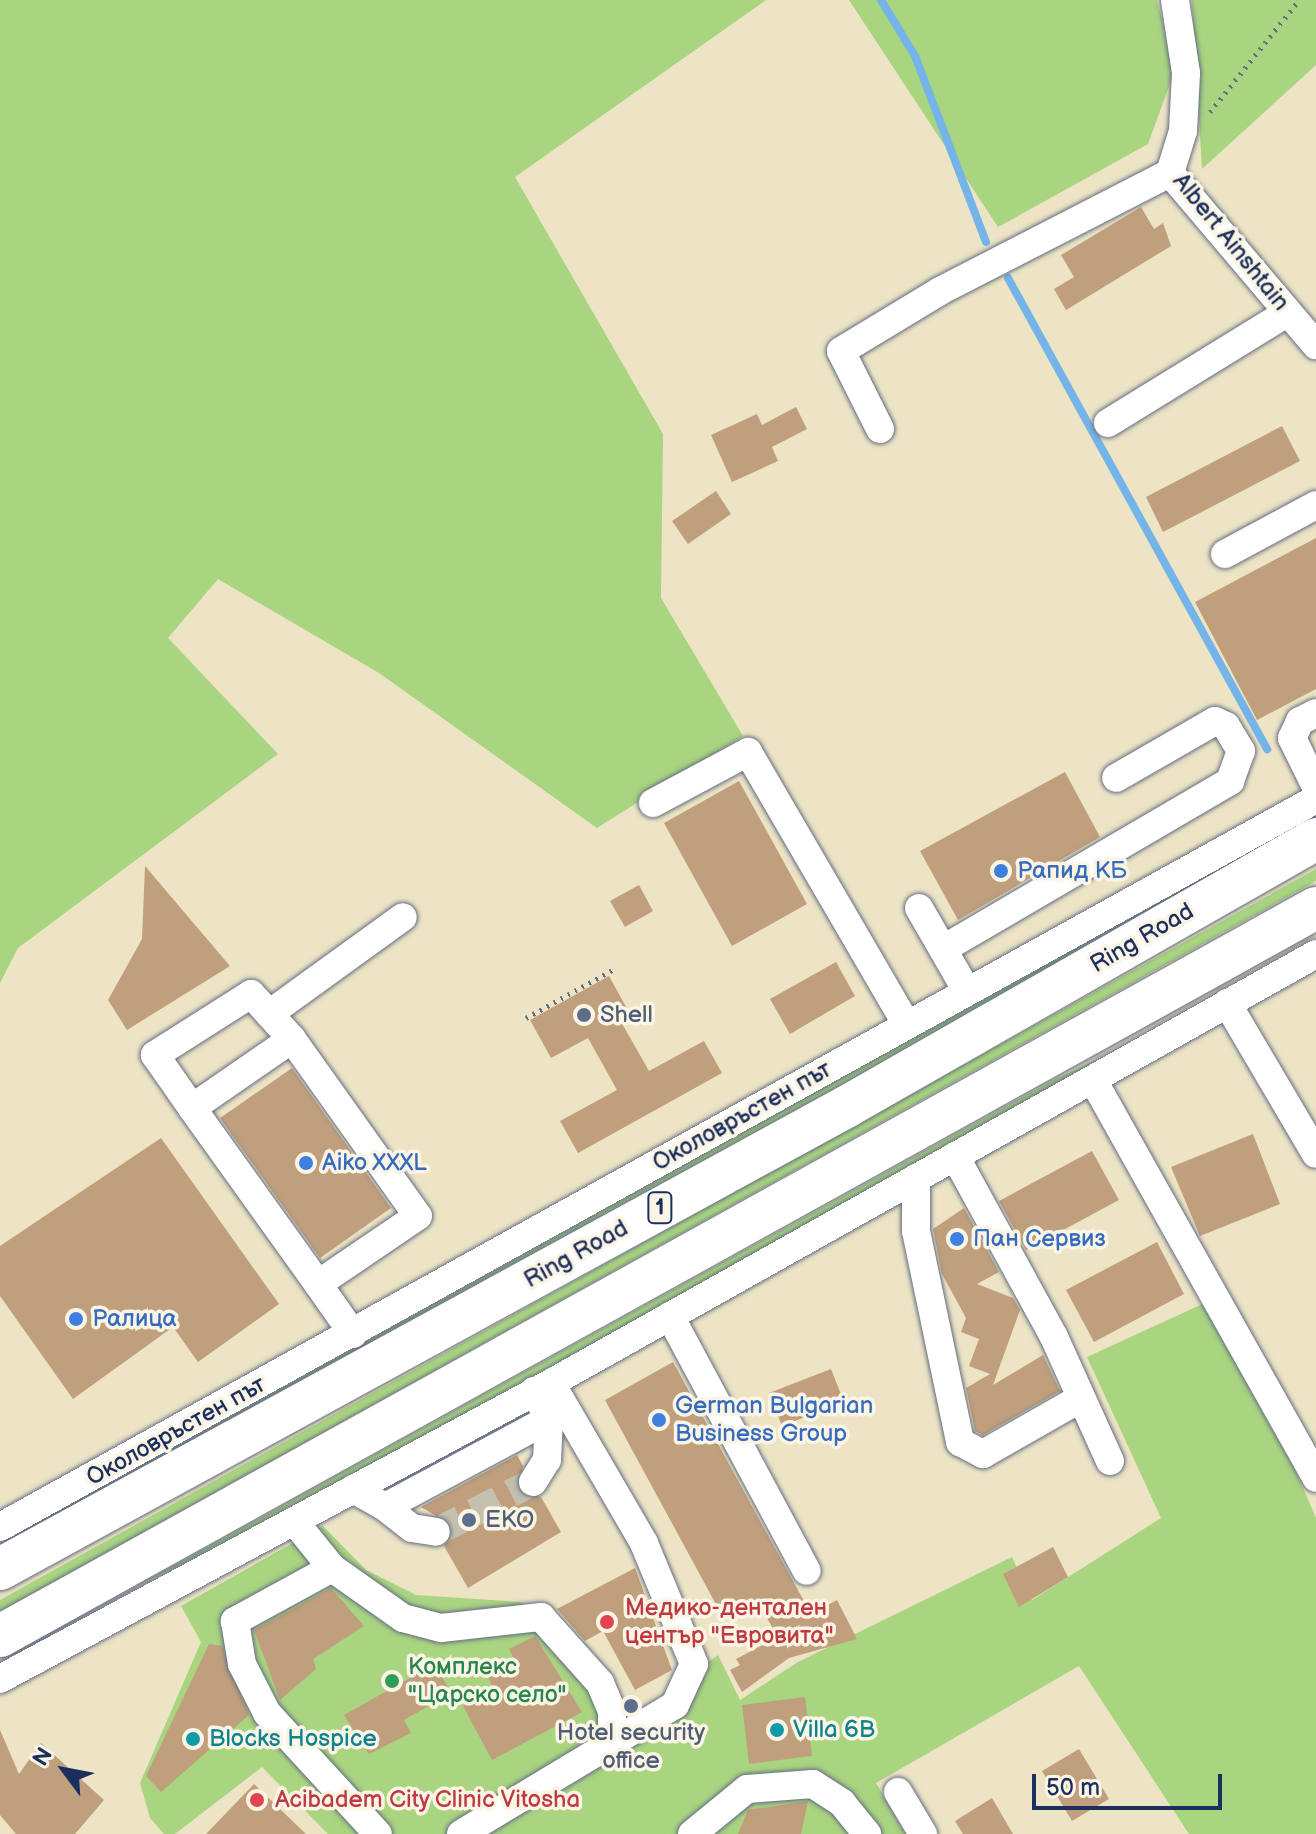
<!DOCTYPE html>
<meta charset="utf-8">
<style>
body{margin:0}
#map{position:relative;width:1316px;height:1834px;overflow:hidden;background:#ede4c5;font-family:"Balsamiq Sans",sans-serif}
div>[style]{position:absolute}
[style*='--x']{left:calc(var(--x)*1px);top:calc(var(--y)*1px);width:calc(var(--w)*1px);rotate:calc(var(--a)*1deg)}
.green>*{inset:0;background:#a9d480}
.stream>*{height:8px;margin:-4px;padding:0 4px;transform-origin:4px;border-radius:4px;background:#75b4e9}
.building>*{inset:0;background:#c09f7d}
.minor-tunnel>*{height:28px;margin-top:-14px;transform-origin:0;background:repeating-linear-gradient(90deg,#c3c0b0 0 28px,transparent 0 42px)}
.path>*{height:5px;margin-top:-2.5px;transform-origin:0;background:repeating-linear-gradient(90deg,#646e82 0 2px,transparent 0 8px)}
.roads{filter:drop-shadow(0 0 2px #646e82) drop-shadow(0 0 2px #646e82)}
.minor>*{height:28px;margin:-14px;padding:0 14px;transform-origin:14px;border-radius:14px;background:#fff}
.highway>*{height:42px;margin:-21px;padding:0 21px;transform-origin:21px;border-radius:21px;background:#fff}
.dots>*{width:22px;height:22px;translate:-50% -50%;box-sizing:border-box;border:4px solid #fcf5e5;border-radius:50%}
span{translate:-50% -50%;white-space:nowrap;text-align:center;line-height:1.15;-webkit-text-stroke:7px #fcf5e5;paint-order:stroke}
.shield-label span{padding:2px 6px;background:#fcf5e5;border:2px solid;border-radius:6px;-webkit-text-stroke-width:0}
.shield-label{font-size:22px;color:#1b2f5e;font-weight:700}
.street-label{font-size:24px;color:#1b2f5e}
.shop-label{font-size:24px;color:#366cbe}
.left{translate:0 -50%;text-align:left}
.service-label{font-size:24px;color:#4e5e75}
.health-label{font-size:24px;color:#be3a42}
.leisure-label{font-size:24px;color:#27864d}
.culture-label{font-size:24px;color:#0d838f}
.north{position:absolute;left:24px;top:1730px;width:80px;height:80px;-webkit-text-stroke:6px #fcf5e5;paint-order:stroke;rotate:302deg;font-size:22px;font-weight:700;line-height:32px;text-align:center;color:#1b2f5e}
.north::after{content:'';display:block;margin:auto;width:28px;height:36px;background:#1b2f5e;clip-path:polygon(50% 0,100% 100%,50% 72%,0 100%)}
.scale{position:absolute;left:1032px;top:1774px;width:190px;height:36px;box-sizing:border-box;border:4px solid #1b2f5e;border-top:0;padding-left:10px;font-size:24px;line-height:28px;white-space:nowrap;color:#1b2f5e;-webkit-text-stroke:6px #fcf5e5;paint-order:stroke}
</style>
<div id="map">
<div class="green">
<i style="clip-path:polygon(0 0,766px 0,515px 177px,663px 434px,661px 598px,743px 736px,597px 828px,379px 673px,218px 579px,168px 638px,278px 754px,18px 948px,0 983px)"></i>
<i style="clip-path:polygon(849px 0,1157px 0,1175px 70px,1148px 144px,998px 227px)"></i>
<i style="clip-path:polygon(1192px 0,1316px 0,1316px 65px,1202px 169px)"></i>
<i style="clip-path:polygon(1316px 869px,1316px 881px,0 1612px,0 1600px)"></i>
<i style="clip-path:polygon(1111px 927px,1011px 996px,0 1555px,0 1545px)"></i>
<i style="clip-path:polygon(1169px 1027px,284px 1519px,142px 1583px,1053px 1080px)"></i>
<i style="clip-path:polygon(1220px 1296px,1316px 1518px,1316px 1834px,1189px 1834px,1079px 1666px,876px 1783px,906px 1834px,328px 1834px,262px 1767px,175px 1834px,164px 1834px,150px 1818px,140px 1783px,201px 1642px,181px 1606px,323px 1526px,366px 1570px,416px 1595px,520px 1602px,546px 1615px,630px 1719px,718px 1655px,740px 1700px,798px 1662px,1012px 1557px,1032px 1600px,1161px 1518px,1087px 1357px)"></i>
</div>
<div class="stream">
<i style="--x:881;--y:0;--w:66;--a:58.7"></i>
<i style="--x:915;--y:56;--w:199;--a:69.1"></i>
<i style="--x:1008;--y:278;--w:538;--a:61.19"></i>
</div>
<div class="building">
<i style="clip-path:polygon(1141px 207px,1154px 229px,1163px 223px,1171px 246px,1066px 310px,1054px 289px,1074px 277px,1061px 255px)"></i>
<i style="clip-path:polygon(796px 407px,807px 429px,772px 447px,778px 461px,732px 482px,711px 435px,757px 414px,762px 425px)"></i>
<i style="clip-path:polygon(1282px 426px,1300px 461px,1163px 532px,1146px 497px)"></i>
<i style="clip-path:polygon(716px 491px,731px 514px,688px 544px,672px 521px)"></i>
<i style="clip-path:polygon(1316px 538px,1316px 689px,1257px 720px,1195px 602px)"></i>
<i style="clip-path:polygon(1065px 772px,1100px 837px,958px 920px,920px 851px)"></i>
<i style="clip-path:polygon(739px 781px,807px 904px,732px 946px,664px 823px)"></i>
<i style="clip-path:polygon(145px 866px,230px 966px,127px 1030px,108px 1000px,142px 939px)"></i>
<i style="clip-path:polygon(639px 885px,653px 911px,625px 927px,610px 901px)"></i>
<i style="clip-path:polygon(836px 962px,855px 996px,790px 1034px,770px 999px)"></i>
<i style="clip-path:polygon(609px 976px,630px 1014px,620px 1020px,649px 1071px,704px 1041px,722px 1073px,578px 1153px,560px 1121px,617px 1090px,588px 1038px,551px 1058px,530px 1020px)"></i>
<i style="clip-path:polygon(292px 1068px,391px 1208px,320px 1258px,220px 1118px)"></i>
<i style="clip-path:polygon(1253px 1134px,1280px 1204px,1200px 1236px,1171px 1167px)"></i>
<i style="clip-path:polygon(161px 1138px,279px 1304px,198px 1362px,173px 1327px,73px 1399px,0 1296px,0 1246px)"></i>
<i style="clip-path:polygon(1092px 1151px,1119px 1200px,1026px 1250px,999px 1201px)"></i>
<i style="clip-path:polygon(964px 1208px,999px 1272px,977px 1284px,1013px 1298px,1020px 1310px,993px 1385px,1043px 1355px,1060px 1391px,983px 1435px,975px 1431px,966px 1388px,990px 1374px,969px 1366px,979px 1339px,961px 1332px,966px 1318px,942px 1274px,933px 1229px)"></i>
<i style="clip-path:polygon(1157px 1242px,1184px 1294px,1094px 1342px,1066px 1290px)"></i>
<i style="clip-path:polygon(673px 1362px,811px 1614px,837px 1600px,857px 1639px,789px 1658px,742px 1692px,730px 1670px,740px 1665px,736px 1659px,778px 1637px,757px 1601px,724px 1619px,605px 1400px)"></i>
<i style="clip-path:polygon(831px 1369px,844px 1402px,782px 1426px,769px 1393px)"></i>
<i style="clip-path:polygon(517px 1455px,523px 1466px,518px 1490px,541px 1497px,561px 1532px,468px 1588px,444px 1546px,452px 1525px,421px 1507px)"></i>
<i style="clip-path:polygon(1053px 1547px,1068px 1577px,1019px 1607px,1003px 1574px)"></i>
<i style="clip-path:polygon(635px 1568px,672px 1670px,635px 1690px,603px 1631px,585px 1641px,557px 1609px)"></i>
<i style="clip-path:polygon(331px 1588px,364px 1626px,313px 1659px,316px 1669px,280px 1700px,254px 1630px)"></i>
<i style="clip-path:polygon(535px 1636px,582px 1712px,492px 1760px,463px 1706px,494px 1690px,488px 1677px,516px 1662px,509px 1649px)"></i>
<i style="clip-path:polygon(209px 1644px,222px 1646px,249px 1715px,161px 1792px,146px 1776px)"></i>
<i style="clip-path:polygon(435px 1664px,451px 1693px,404px 1720px,411px 1733px,369px 1754px,344px 1715px)"></i>
<i style="clip-path:polygon(805px 1697px,812px 1756px,749px 1764px,742px 1705px)"></i>
<i style="clip-path:polygon(0 1730px,19px 1774px,41px 1743px,104px 1800px,75px 1834px,16px 1834px,0 1815px)"></i>
<i style="clip-path:polygon(1079px 1749px,1109px 1799px,1072px 1821px,1042px 1771px)"></i>
<i style="clip-path:polygon(254px 1784px,306px 1834px,206px 1834px)"></i>
<i style="clip-path:polygon(992px 1798px,1013px 1834px,963px 1834px,955px 1821px)"></i>
<i style="clip-path:polygon(808px 1801px,801px 1834px,738px 1834px,748px 1810px)"></i>
</div>
<div class="minor-tunnel">
<i style="--x:436;--y:1532;--w:109;--a:-27.3"></i>
</div>
<div class="path">
<i style="--x:1210;--y:112;--w:143;--a:-51.5"></i>
<i style="--x:526;--y:1018;--w:101;--a:-29.1"></i>
</div>
<div class="roads">
<div class="minor">
<i style="--x:1170;--y:173;--w:226;--a:49.7"></i>
<i style="--x:1170;--y:173;--w:44;--a:-72.8"></i>
<i style="--x:1183;--y:131;--w:58;--a:-87"></i>
<i style="--x:1186;--y:73;--w:74;--a:-98.6"></i>
<i style="--x:1108;--y:423;--w:210;--a:-31.6"></i>
<i style="--x:880;--y:429;--w:87;--a:-116.6"></i>
<i style="--x:841;--y:351;--w:116;--a:-31.2"></i>
<i style="--x:940;--y:291;--w:259;--a:-27.2"></i>
<i style="--x:1225;--y:554;--w:103;--a:-28.3"></i>
<i style="--x:1316;--y:713;--w:18;--a:153"></i>
<i style="--x:1300;--y:721;--w:19;--a:115"></i>
<i style="--x:1292;--y:738;--w:55;--a:63.9"></i>
<i style="--x:653;--y:803;--w:108;--a:-28.2"></i>
<i style="--x:748;--y:752;--w:315;--a:59.8"></i>
<i style="--x:919;--y:908;--w:96;--a:60"></i>
<i style="--x:943;--y:949;--w:333;--a:-30.3"></i>
<i style="--x:1230;--y:781;--w:32;--a:-70"></i>
<i style="--x:1241;--y:751;--w:29;--a:-121"></i>
<i style="--x:1226;--y:726;--w:12;--a:-156"></i>
<i style="--x:1215;--y:721;--w:114;--a:150.1"></i>
<i style="--x:1227;--y:1003;--w:175;--a:59.5"></i>
<i style="--x:269;--y:1014;--w:165;--a:-35.9"></i>
<i style="--x:292;--y:1039;--w:217;--a:54.6"></i>
<i style="--x:418;--y:1216;--w:121;--a:145.8"></i>
<i style="--x:318;--y:1284;--w:61;--a:55"></i>
<i style="--x:1093;--y:1080;--w:456;--a:60.7"></i>
<i style="--x:192;--y:1108;--w:121;--a:-34.6"></i>
<i style="--x:292;--y:1039;--w:61;--a:-132.3"></i>
<i style="--x:251;--y:994;--w:114;--a:147.6"></i>
<i style="--x:155;--y:1055;--w:65;--a:55.1"></i>
<i style="--x:192;--y:1108;--w:216;--a:54.4"></i>
<i style="--x:955;--y:1156;--w:206;--a:61.3"></i>
<i style="--x:1054;--y:1337;--w:136;--a:65.7"></i>
<i style="--x:916;--y:1178;--w:53;--a:90"></i>
<i style="--x:916;--y:1231;--w:216;--a:78.2"></i>
<i style="--x:960;--y:1442;--w:26;--a:28"></i>
<i style="--x:983;--y:1454;--w:113;--a:-29.7"></i>
<i style="--x:670;--y:1316;--w:289;--a:61.8"></i>
<i style="--x:533;--y:1482;--w:26;--a:-58"></i>
<i style="--x:547;--y:1460;--w:41;--a:-87.2"></i>
<i style="--x:353;--y:1489;--w:37;--a:29"></i>
<i style="--x:385;--y:1507;--w:186;--a:-28.2"></i>
<i style="--x:549;--y:1419;--w:32;--a:-118"></i>
<i style="--x:385;--y:1507;--w:34;--a:38"></i>
<i style="--x:412;--y:1528;--w:24;--a:9"></i>
<i style="--x:294;--y:1521;--w:60;--a:51"></i>
<i style="--x:332;--y:1568;--w:87;--a:35.2"></i>
<i style="--x:403;--y:1618;--w:39;--a:15"></i>
<i style="--x:441;--y:1628;--w:101;--a:-6.3"></i>
<i style="--x:541;--y:1617;--w:89;--a:48.2"></i>
<i style="--x:600;--y:1683;--w:30;--a:67"></i>
<i style="--x:612;--y:1711;--w:36;--a:90"></i>
<i style="--x:0;--y:1527;--w:1504;--a:-28.95"></i>
<i style="--x:332;--y:1568;--w:111;--a:151.3"></i>
<i style="--x:235;--y:1621;--w:44;--a:80.8"></i>
<i style="--x:242;--y:1664;--w:55;--a:63"></i>
<i style="--x:267;--y:1713;--w:164;--a:47.5"></i>
<i style="--x:0;--y:1679;--w:625;--a:-28.24"></i>
<i style="--x:551;--y:1383;--w:877;--a:-29.28"></i>
<i style="--x:898;--y:1792;--w:49;--a:59.2"></i>
<i style="--x:461;--y:1834;--w:250;--a:-31.1"></i>
<i style="--x:675;--y:1705;--w:45;--a:-65.1"></i>
<i style="--x:694;--y:1664;--w:131;--a:-112.5"></i>
<i style="--x:644;--y:1543;--w:185;--a:-120.2"></i>
<i style="--x:692;--y:1834;--w:71;--a:-39.3"></i>
<i style="--x:747;--y:1789;--w:66;--a:-4.3"></i>
<i style="--x:813;--y:1784;--w:35;--a:33"></i>
<i style="--x:842;--y:1803;--w:40;--a:51"></i>
</div>
<div class="highway">
<i style="--x:0;--y:1569;--w:964;--a:-28.64"></i>
<i style="--x:846;--y:1107;--w:541;--a:-29.69"></i>
<i style="--x:0;--y:1636;--w:1504;--a:-28.95"></i>
</div>
</div>
<div class="dots">
<i style="left:1001px;top:871px;background:#3f7fe0"></i>
<i style="left:584px;top:1015px;background:#5c6f8a"></i>
<i style="left:306px;top:1163px;background:#3f7fe0"></i>
<i style="left:957px;top:1239px;background:#3f7fe0"></i>
<i style="left:76px;top:1319px;background:#3f7fe0"></i>
<i style="left:659px;top:1420px;background:#3f7fe0"></i>
<i style="left:469px;top:1520px;background:#5c6f8a"></i>
<i style="left:607px;top:1622px;background:#e0444e"></i>
<i style="left:392px;top:1681px;background:#2e9e5b"></i>
<i style="left:631px;top:1706px;background:#5c6f8a"></i>
<i style="left:777px;top:1730px;background:#0f9aa8"></i>
<i style="left:193px;top:1739px;background:#0f9aa8"></i>
<i style="left:257px;top:1800px;background:#e0444e"></i>
</div>
<div class="shield-label">
<span style="left:660px;top:1208px">1</span>
</div>
<div class="street-label">
<span style="left:1231px;top:242px;rotate:51deg">Albert Ainshtain</span>
<span style="left:1142px;top:938px;rotate:-30deg">Ring Road</span>
<span style="left:742px;top:1116px;rotate:-29deg">Околовръстен път</span>
<span style="left:576px;top:1254px;rotate:-29deg">Ring Road</span>
<span style="left:176px;top:1431px;rotate:-29deg">Околовръстен път</span>
</div>
<div class="shop-label">
<span class="left" style="left:1017px;top:871px">Рапид КБ</span>
<span class="left" style="left:322px;top:1163px">Aiko XXXL</span>
<span class="left" style="left:973px;top:1239px">Пан Сервиз</span>
<span class="left" style="left:92px;top:1319px">Ралица</span>
<span class="left" style="left:675px;top:1420px">German Bulgarian<br>Business Group</span>
</div>
<div class="service-label">
<span class="left" style="left:600px;top:1015px">Shell</span>
<span class="left" style="left:485px;top:1520px">EKO</span>
<span style="left:631px;top:1747px">Hotel security<br>office</span>
</div>
<div class="health-label">
<span class="left" style="left:625px;top:1622px">Медико-дентален<br>център "Евровита"</span>
<span class="left" style="left:275px;top:1800px">Acibadem City Clinic Vitosha</span>
</div>
<div class="leisure-label">
<span class="left" style="left:408px;top:1681px">Комплекс<br>"Царско село"</span>
</div>
<div class="culture-label">
<span class="left" style="left:793px;top:1730px">Villa 6B</span>
<span class="left" style="left:209px;top:1739px">Blocks Hospice</span>
</div>
<div class="north">N</div>
<div class="scale">50 m</div>
</div>
